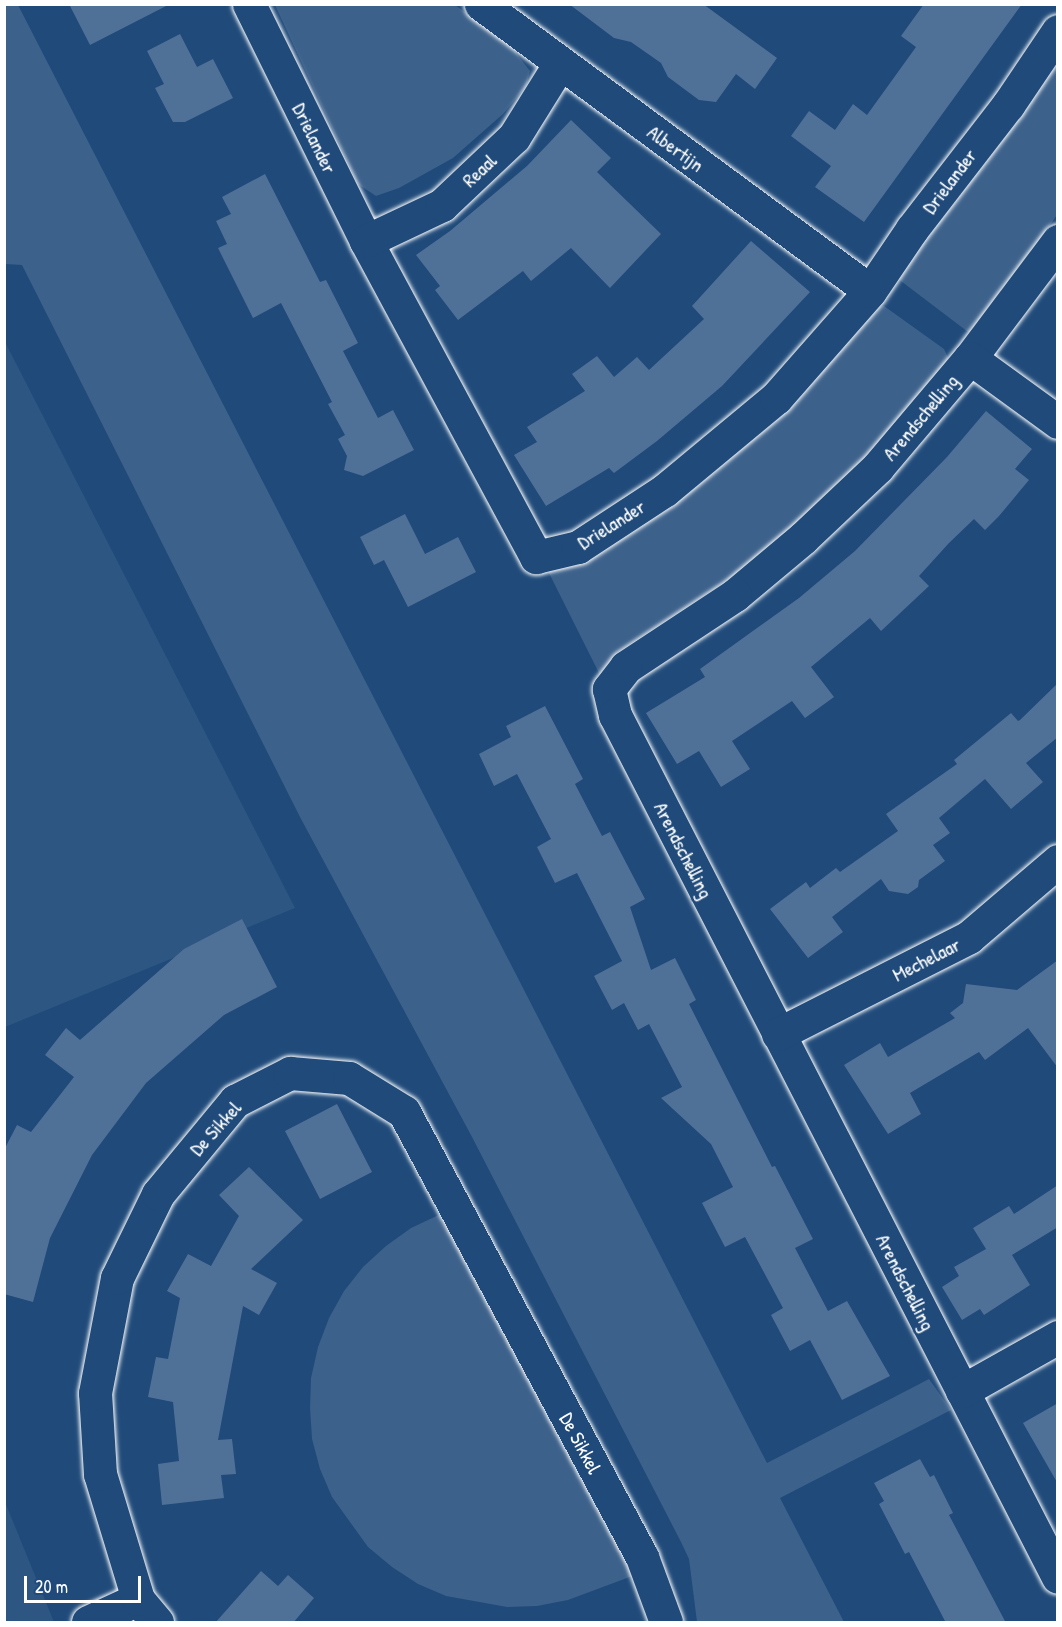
<!DOCTYPE html>
<style>
body{margin:0}
#map{position:relative;width:1062px;height:1627px;overflow:hidden;background:#1f4a7a;font-family:"Patrick Hand",sans-serif}
div>[style]{position:absolute}
[style*='--x']{left:calc(var(--x)*1px);top:calc(var(--y)*1px);width:calc(var(--w)*1px);rotate:calc(var(--a)*1deg)}
.built>*{inset:0;background:#2e5683}
.green>*{inset:0;background:#3c618b}
.building>*{inset:0;background:#507197}
.roads{filter:drop-shadow(0 0 2px #fff) drop-shadow(0 0 2px #fff)}
.minor>*{height:33px;margin:-16.5px;padding:0 16.5px;transform-origin:16.5px;border-radius:16.5px;background:#1f4a7a}
span{translate:-50% -50%;white-space:nowrap;text-align:center;line-height:1.15;-webkit-text-stroke:5px #1f4a7a;paint-order:stroke}
.street-label{font-size:20px;color:#fff}
.frame{position:absolute;inset:0;border:6px solid #fff;pointer-events:none}
.scale{position:absolute;left:24px;top:1576px;width:117px;height:27px;box-sizing:border-box;border:3px solid #fff;border-top:0;padding-left:8px;font-size:18px;line-height:21px;white-space:nowrap;color:#fff;-webkit-text-stroke:4px #1f4a7a;paint-order:stroke}
</style>
<div id="map">
<div class="built">
<i style="clip-path:polygon(4px 340px,295px 908px,5px 1027px,4px 1027px)"></i>
<i style="clip-path:polygon(5px 1502px,54px 1622px,5px 1622px)"></i>
</div>
<div class="green">
<i style="clip-path:polygon(4px 5px,18px 5px,767px 1463px,929px 1379px,951px 1410px,780px 1498px,844px 1622px,697px 1622px,689px 1559px,681px 1542px,472px 1137px,300px 817px,22px 265px,5px 264px)"></i>
<i style="clip-path:polygon(275px 5px,455px 5px,509px 44px,530px 71px,526px 86px,503px 114px,453px 158px,399px 188px,376px 196px,358px 184px)"></i>
<i style="clip-path:polygon(1057px 51px,1057px 215px,972px 335px,893px 275px)"></i>
<i style="clip-path:polygon(884px 306px,944px 349px,950px 362px,832px 493px,739px 572px,617px 652px,600px 675px,546px 567px,871px 309px)"></i>
<i style="clip-path:polygon(445px 1212px,635px 1575px,568px 1600px,537px 1606px,507px 1607px,446px 1596px,418px 1584px,392px 1567px,368px 1547px,332px 1497px,320px 1469px,312px 1439px,310px 1408px,311px 1378px,318px 1347px,329px 1318px,344px 1291px,363px 1267px,386px 1246px,411px 1228px)"></i>
</div>
<div class="building">
<i style="clip-path:polygon(69px 4px,170px 4px,90px 45px)"></i>
<i style="clip-path:polygon(569px 4px,703px 4px,777px 58px,755px 89px,736px 74px,716px 102px,699px 100px,668px 77px,661px 63px,631px 42px,614px 38px)"></i>
<i style="clip-path:polygon(924px 4px,1022px 4px,864px 222px,815px 187px,831px 166px,791px 136px,809px 111px,835px 130px,853px 104px,867px 115px,916px 47px,901px 36px)"></i>
<i style="clip-path:polygon(180px 34px,197px 67px,213px 59px,233px 98px,185px 122px,173px 122px,155px 88px,164px 84px,147px 51px)"></i>
<i style="clip-path:polygon(571px 120px,611px 158px,597px 172px,661px 234px,610px 288px,571px 248px,531px 281px,523px 271px,458px 320px,435px 290px,440px 286px,416px 255px,450px 231px,527px 166px)"></i>
<i style="clip-path:polygon(265px 174px,320px 282px,326px 280px,358px 343px,343px 351px,378px 418px,393px 410px,414px 450px,363px 476px,344px 470px,347px 456px,338px 439px,345px 435px,328px 404px,332px 402px,281px 303px,253px 318px,218px 248px,227px 244px,216px 221px,231px 214px,222px 197px)"></i>
<i style="clip-path:polygon(751px 241px,810px 292px,722px 386px,657px 441px,614px 473px,609px 468px,546px 506px,514px 455px,537px 442px,527px 427px,585px 391px,572px 374px,597px 356px,614px 377px,637px 357px,649px 370px,704px 319px,692px 306px)"></i>
<i style="clip-path:polygon(986px 411px,1032px 449px,1015px 469px,1029px 480px,999px 516px,985px 530px,974px 519px,949px 543px,919px 576px,929px 586px,881px 631px,870px 618px,811px 667px,834px 697px,805px 718px,792px 701px,732px 741px,750px 769px,721px 787px,699px 751px,677px 764px,646px 713px,705px 677px,700px 669px,799px 598px,855px 551px,947px 457px)"></i>
<i style="clip-path:polygon(405px 514px,425px 554px,458px 537px,476px 572px,408px 607px,384px 560px,374px 565px,360px 537px)"></i>
<i style="clip-path:polygon(1058px 683px,1058px 737px,1026px 763px,1043px 782px,1011px 809px,985px 779px,939px 818px,950px 833px,933px 845px,945px 861px,919px 880px,918px 887px,908px 894px,889px 891px,881px 879px,832px 917px,843px 932px,808px 958px,770px 909px,806px 882px,810px 888px,836px 868px,840px 872px,898px 831px,886px 814px,957px 764px,954px 760px,1011px 713px,1018px 721px,1020px 720px)"></i>
<i style="clip-path:polygon(545px 706px,583px 779px,575px 784px,602px 836px,610px 832px,645px 899px,630px 907px,651px 970px,675px 958px,696px 1000px,689px 1004px,772px 1167px,775px 1166px,813px 1239px,795px 1248px,828px 1311px,847px 1301px,890px 1376px,842px 1400px,810px 1340px,790px 1351px,771px 1315px,783px 1308px,745px 1237px,725px 1247px,702px 1203px,733px 1187px,711px 1144px,661px 1098px,682px 1087px,649px 1024px,638px 1030px,624px 1003px,612px 1010px,594px 976px,622px 961px,577px 873px,555px 883px,537px 847px,551px 839px,517px 774px,494px 786px,479px 754px,511px 737px,506px 726px)"></i>
<i style="clip-path:polygon(242px 919px,277px 987px,224px 1015px,146px 1083px,92px 1155px,50px 1238px,33px 1302px,4px 1294px,4px 1150px,17px 1125px,31px 1132px,74px 1077px,45px 1055px,66px 1028px,80px 1040px,184px 949px)"></i>
<i style="clip-path:polygon(1058px 960px,1058px 1068px,1028px 1028px,985px 1060px,979px 1052px,910px 1093px,921px 1114px,888px 1134px,844px 1065px,880px 1043px,888px 1057px,955px 1018px,950px 1013px,963px 1003px,966px 984px,1017px 990px)"></i>
<i style="clip-path:polygon(337px 1104px,372px 1172px,320px 1199px,285px 1131px)"></i>
<i style="clip-path:polygon(249px 1167px,303px 1220px,251px 1269px,277px 1283px,259px 1315px,243px 1306px,218px 1440px,232px 1439px,236px 1474px,221px 1475px,224px 1498px,162px 1505px,158px 1464px,179px 1461px,173px 1402px,148px 1397px,156px 1357px,168px 1359px,180px 1298px,167px 1291px,188px 1254px,211px 1266px,239px 1216px,219px 1195px)"></i>
<i style="clip-path:polygon(1058px 1185px,1058px 1227px,1012px 1255px,1030px 1285px,984px 1315px,980px 1309px,962px 1320px,942px 1287px,959px 1276px,954px 1267px,986px 1249px,973px 1228px,1009px 1206px,1014px 1214px)"></i>
<i style="clip-path:polygon(1058px 1403px,1058px 1484px,1023px 1423px)"></i>
<i style="clip-path:polygon(920px 1459px,930px 1477px,934px 1475px,953px 1513px,949px 1515px,1006px 1623px,946px 1623px,909px 1552px,905px 1554px,879px 1504px,884px 1501px,874px 1483px)"></i>
<i style="clip-path:polygon(261px 1571px,278px 1586px,288px 1575px,314px 1598px,293px 1623px,215px 1623px)"></i>
</div>
<div class="roads">
<div class="minor">
<i style="--x:249;--y:4;--w:264;--a:63.7"></i>
<i style="--x:366;--y:241;--w:359;--a:61.7"></i>
<i style="--x:536;--y:557;--w:43;--a:-13.4"></i>
<i style="--x:578;--y:547;--w:104;--a:-33.2"></i>
<i style="--x:665;--y:490;--w:144;--a:-39.7"></i>
<i style="--x:776;--y:398;--w:142;--a:-48.7"></i>
<i style="--x:870;--y:291;--w:75;--a:-55.9"></i>
<i style="--x:912;--y:229;--w:157;--a:-52.3"></i>
<i style="--x:1008;--y:105;--w:89;--a:-56"></i>
<i style="--x:481;--y:4;--w:483;--a:36.4"></i>
<i style="--x:366;--y:241;--w:84;--a:-25.3"></i>
<i style="--x:442;--y:205;--w:99;--a:-43.4"></i>
<i style="--x:514;--y:137;--w:87;--a:-58.1"></i>
<i style="--x:1058;--y:241;--w:146;--a:126.9"></i>
<i style="--x:970;--y:358;--w:143;--a:130.2"></i>
<i style="--x:878;--y:467;--w:103;--a:136.6"></i>
<i style="--x:803;--y:538;--w:89;--a:140"></i>
<i style="--x:735;--y:595;--w:131;--a:146.6"></i>
<i style="--x:626;--y:667;--w:28;--a:128"></i>
<i style="--x:609;--y:689;--w:27;--a:77"></i>
<i style="--x:615;--y:715;--w:969;--a:62.8"></i>
<i style="--x:970;--y:358;--w:109;--a:36"></i>
<i style="--x:778;--y:1034;--w:214;--a:-26.9"></i>
<i style="--x:969;--y:937;--w:117;--a:-40.5"></i>
<i style="--x:962;--y:1391;--w:110;--a:-29.4"></i>
<i style="--x:88;--y:1622;--w:55;--a:-24.7"></i>
<i style="--x:157;--y:1622;--w:30;--a:-130"></i>
<i style="--x:138;--y:1599;--w:131;--a:-106.9"></i>
<i style="--x:100;--y:1474;--w:81;--a:-93.5"></i>
<i style="--x:95;--y:1393;--w:117;--a:-79.2"></i>
<i style="--x:117;--y:1278;--w:93;--a:-64"></i>
<i style="--x:158;--y:1194;--w:121;--a:-50.4"></i>
<i style="--x:235;--y:1101;--w:62;--a:-27"></i>
<i style="--x:290;--y:1073;--w:59;--a:4.8"></i>
<i style="--x:349;--y:1078;--w:65;--a:31.7"></i>
<i style="--x:404;--y:1112;--w:505;--a:61.86"></i>
<i style="--x:642;--y:1557;--w:69;--a:69.7"></i>
</div>
</div>
<div class="street-label">
<span style="left:315px;top:138px;rotate:64deg">Drielander</span>
<span style="left:676px;top:148px;rotate:36deg">Albertijn</span>
<span style="left:479px;top:170px;rotate:-43deg">Reaal</span>
<span style="left:949px;top:181px;rotate:-53deg">Drielander</span>
<span style="left:920px;top:417px;rotate:-50deg">Arendschelling</span>
<span style="left:611px;top:524px;rotate:-32deg">Drielander</span>
<span style="left:684px;top:850px;rotate:63deg">Arendschelling</span>
<span style="left:926px;top:959px;rotate:-27deg">Mechelaar</span>
<span style="left:215px;top:1128px;rotate:-48deg">De Sikkel</span>
<span style="left:906px;top:1282px;rotate:63deg">Arendschelling</span>
<span style="left:581px;top:1443px;rotate:62deg">De Sikkel</span>
</div>
<div class="frame"></div>
<div class="scale">20 m</div>
</div>
